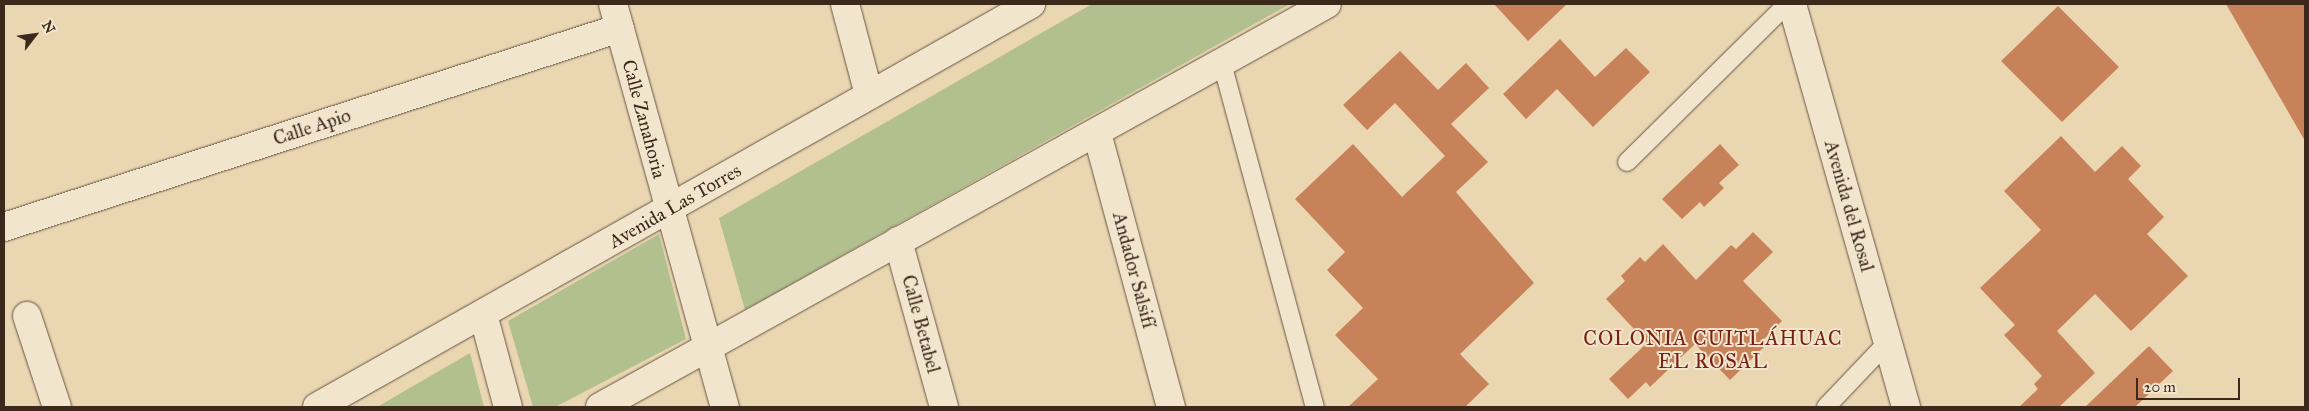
<!DOCTYPE html>
<meta charset="utf-8">
<style>
body{margin:0}
#map{position:relative;width:2309px;height:411px;overflow:hidden;background:#ead7b2;font-family:"IM FELL Great Primer",serif}
div>[style]{position:absolute}
[style*='--x']{left:calc(var(--x)*1px);top:calc(var(--y)*1px);width:calc(var(--w)*1px);rotate:calc(var(--a)*1deg)}
.green>*{inset:0;background:#b2bf8f}
.building>*{inset:0;background:#c78259}
.roads{filter:drop-shadow(0 0 1px #685442) drop-shadow(0 0 1px #685442)}
.lane>*{height:18px;margin:-9px;padding:0 9px;transform-origin:9px;border-radius:9px;background:#f1e5cd}
.street>*{height:28px;margin:-14px;padding:0 14px;transform-origin:14px;border-radius:14px;background:#f1e5cd}
.secondary>*{height:28px;margin:-14px;padding:0 14px;transform-origin:14px;border-radius:14px;background:#f1e5cd}
span{translate:-50% -50%;white-space:nowrap;text-align:center;line-height:1.15;-webkit-text-stroke:4px #f1e5cd;paint-order:stroke}
.street-label{font-size:19px;color:#3d291c}
.neighbourhood-label{font-size:20px;color:#7a1f14;letter-spacing:1px}
.frame{position:absolute;inset:0;border:5px solid #3d291c;pointer-events:none}
.north{position:absolute;left:10px;top:10px;width:50px;height:50px;-webkit-text-stroke:4px #f1e5cd;paint-order:stroke;rotate:60deg;font-size:14px;font-weight:700;line-height:20px;text-align:center;color:#3d291c}
.north::after{content:'';display:block;margin:auto;width:18px;height:22px;background:#3d291c;clip-path:polygon(50% 0,100% 100%,50% 72%,0 100%)}
.scale{position:absolute;left:2136px;top:378px;width:104px;height:22px;box-sizing:border-box;border:2px solid #3d291c;border-top:0;padding-left:6px;font-size:15px;line-height:18px;white-space:nowrap;color:#3d291c;-webkit-text-stroke:4px #f1e5cd;paint-order:stroke}
</style>
<div id="map">
<div class="green">
<i style="clip-path:polygon(1092px 4px,1290px 4px,745px 310px,719px 218px)"></i>
<i style="clip-path:polygon(659px 234px,686px 339px,555px 407px,533px 407px,508px 321px)"></i>
<i style="clip-path:polygon(470px 353px,484px 407px,377px 407px)"></i>
</div>
<div class="building">
<i style="clip-path:polygon(1494px 4px,1567px 4px,1528px 41px)"></i>
<i style="clip-path:polygon(2226px 4px,2305px 4px,2305px 141px)"></i>
<i style="clip-path:polygon(2058px 6px,2119px 67px,2062px 122px,2001px 61px)"></i>
<i style="clip-path:polygon(1560px 39px,1595px 77px,1626px 48px,1650px 72px,1593px 127px,1557px 89px,1526px 119px,1503px 94px)"></i>
<i style="clip-path:polygon(1400px 51px,1438px 90px,1466px 63px,1489px 88px,1451px 124px,1488px 162px,1456px 192px,1534px 283px,1460px 354px,1489px 384px,1465px 407px,1348px 407px,1378px 379px,1335px 335px,1363px 308px,1327px 270px,1345px 252px,1295px 199px,1353px 144px,1402px 197px,1445px 156px,1395px 103px,1367px 130px,1343px 105px)"></i>
<i style="clip-path:polygon(2061px 136px,2095px 172px,2122px 146px,2141px 166px,2128px 179px,2164px 217px,2147px 234px,2188px 276px,2131px 331px,2095px 294px,2057px 331px,2095px 373px,2059px 407px,2019px 407px,2038px 389px,2034px 384px,2042px 376px,2004px 335px,2015px 325px,1980px 288px,2041px 230px,2004px 191px)"></i>
<i style="clip-path:polygon(1720px 144px,1739px 165px,1719px 183px,1724px 188px,1704px 207px,1700px 202px,1682px 219px,1662px 199px)"></i>
<i style="clip-path:polygon(1753px 232px,1773px 252px,1743px 281px,1782px 321px,1763px 340px,1767px 344px,1730px 380px,1695px 344px,1650px 387px,1646px 382px,1628px 399px,1609px 379px,1647px 343px,1606px 299px,1625px 281px,1621px 276px,1640px 257px,1645px 262px,1663px 244px,1696px 280px,1731px 245px,1736px 249px)"></i>
<i style="clip-path:polygon(2149px 346px,2173px 371px,2135px 407px,2085px 407px)"></i>
</div>
<div class="roads">
<div class="lane">
<i style="--x:1222;--y:63;--w:356;--a:74.9"></i>
<i style="--x:1627;--y:162;--w:225;--a:-44.6"></i>
<i style="--x:1826;--y:407;--w:90;--a:-46.4"></i>
</div>
<div class="street">
<i style="--x:613;--y:4;--w:418;--a:74.5"></i>
<i style="--x:845;--y:4;--w:94;--a:75.2"></i>
<i style="--x:1097;--y:133;--w:284;--a:74.9"></i>
<i style="--x:4;--y:227;--w:647;--a:-17.9"></i>
<i style="--x:898;--y:241;--w:172;--a:74.5"></i>
<i style="--x:483;--y:314;--w:96;--a:75"></i>
<i style="--x:27;--y:316;--w:96;--a:71.8"></i>
<i style="--x:317;--y:407;--w:820;--a:-29.44"></i>
<i style="--x:600;--y:407;--w:831;--a:-29"></i>
</div>
<div class="secondary">
<i style="--x:1792;--y:4;--w:419;--a:74.2"></i>
</div>
</div>
<div class="street-label">
<span style="left:644px;top:119px;rotate:75deg">Calle Zanahoria</span>
<span style="left:312px;top:127px;rotate:-18deg">Calle Apio</span>
<span style="left:675px;top:206px;rotate:-30deg">Avenida Las Torres</span>
<span style="left:1849px;top:206px;rotate:74deg">Avenida del Rosal</span>
<span style="left:1134px;top:270px;rotate:75deg">Andador Salsifí</span>
<span style="left:921px;top:324px;rotate:75deg">Calle Betabel</span>
</div>
<div class="neighbourhood-label">
<span style="left:1713px;top:350px">COLONIA CUITLÁHUAC<br>EL ROSAL</span>
</div>
<div class="frame"></div>
<div class="north">N</div>
<div class="scale">20 m</div>
</div>
